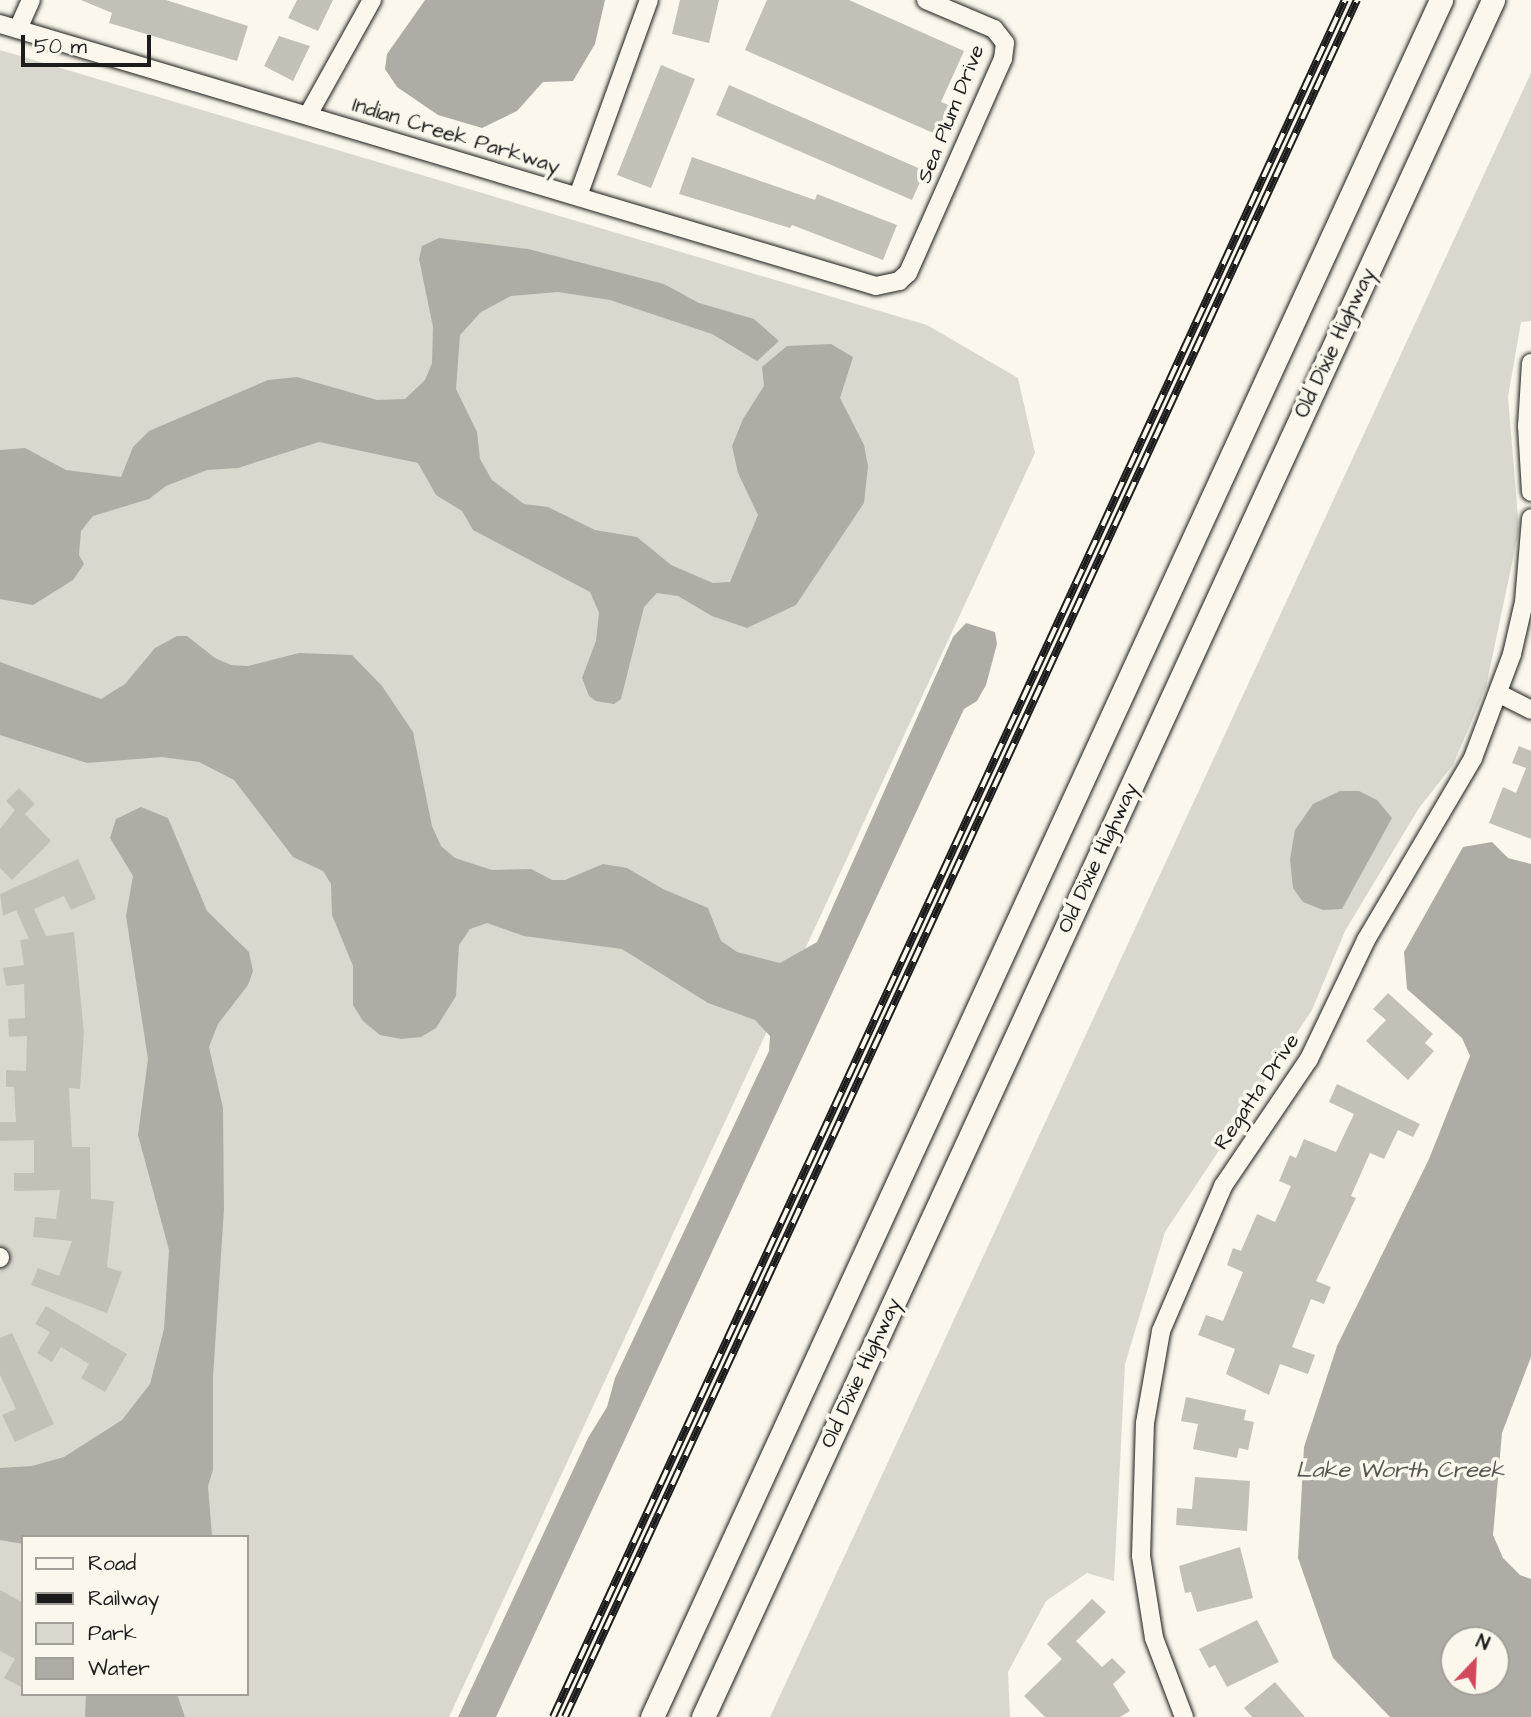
<!DOCTYPE html>
<style>
body{margin:0}
#map{position:relative;width:1531px;height:1717px;overflow:hidden;background:#fbf7ec;font-family:"Architects Daughter",sans-serif}
div>[style]{position:absolute}
[style*='--x']{left:calc(var(--x)*1px);top:calc(var(--y)*1px);width:calc(var(--w)*1px);rotate:calc(var(--a)*1deg)}
.green>*{inset:0;background:#dad7ce}
.water>*{inset:0;background:#afaca5}
.building>*{inset:0;background:#c3c0b8}
.roads{filter:drop-shadow(0 0 2px #1c1c1c) drop-shadow(0 0 2px #1c1c1c)}
.minor>*{height:18px;margin:-9px;padding:0 9px;transform-origin:9px;border-radius:9px;background:#fbf7ec}
.major>*{height:23px;margin:-11.5px;padding:0 11.5px;transform-origin:11.5px;border-radius:11.5px;background:#fbf7ec}
.rail>*{height:8px;margin-top:-4px;transform-origin:0;background:repeating-linear-gradient(90deg,#fbf7ec 0 16px,#1c1c1c 0 32px);box-sizing:border-box;border-block:2px solid #1c1c1c}
span{translate:-50% -50%;white-space:nowrap;text-align:center;line-height:1.15;-webkit-text-stroke:7px #fbf7ec;paint-order:stroke}
.street-label{font-size:21px;color:#1c1c1c}
.water-label{font-size:23px;color:#575653;font-style:italic}
.legend{position:absolute;left:21px;top:1535px;width:228px;height:161px;box-sizing:border-box;background:#fbf7ec;border:2px solid #a29f99;margin:0;padding:9px 12px;list-style:none;font-size:21px;color:#1c1c1c}
.legend li{display:flex;align-items:center;gap:14px;height:35px}
.legend b{width:35px;border:2px solid #a29f99}
.north{position:absolute;left:1440px;top:1626px;width:70px;height:70px;box-sizing:border-box;background:#fbf7ec;border:2px solid #a29f99;border-radius:50%;rotate:23deg;font-size:19px;font-weight:700;line-height:28px;text-align:center;color:#1c1c1c}
.north::after{content:'';display:block;margin:auto;width:24px;height:32px;background:#d1495b;clip-path:polygon(50% 0,100% 100%,50% 72%,0 100%)}
.scale{position:absolute;left:21px;top:35px;width:130px;height:32px;box-sizing:border-box;border:4px solid #1c1c1c;border-top:0;padding-left:9px;font-size:21px;line-height:24px;white-space:nowrap;color:#1c1c1c;-webkit-text-stroke:5px #fbf7ec;paint-order:stroke}
</style>
<div id="map">
<div class="green">
<i style="clip-path:polygon(evenodd,0 50px,927px 325px,1018px 378px,1035px 453px,449px 1717px,0 1717px,0 50px,23px 1537px,247px 1537px,247px 1694px,23px 1694px,23px 1537px)"></i>
<i style="clip-path:polygon(1531px 73px,1531px 321px,1521px 322px,1508px 397px,1519px 530px,1486px 687px,1453px 765px,1419px 808px,1345px 931px,1312px 1010px,1165px 1232px,1125px 1364px,1114px 1581px,1087px 1573px,1046px 1601px,1008px 1672px,1010px 1717px,770px 1717px)"></i>
</div>
<div class="water">
<i style="clip-path:polygon(425px 0,605px 0,595px 44px,573px 81px,543px 82px,517px 111px,482px 128px,438px 115px,397px 87px,385px 69px,387px 54px)"></i>
<i style="clip-path:polygon(439px 238px,528px 249px,664px 284px,699px 303px,754px 319px,779px 341px,757px 361px,712px 334px,610px 300px,558px 292px,511px 296px,481px 312px,460px 335px,456px 389px,477px 432px,480px 459px,492px 480px,524px 504px,548px 507px,595px 530px,637px 537px,671px 565px,713px 583px,730px 582px,758px 515px,738px 473px,732px 446px,743px 419px,764px 386px,762px 367px,787px 346px,831px 344px,853px 357px,840px 398px,864px 445px,868px 466px,864px 503px,796px 605px,747px 628px,712px 616px,678px 596px,657px 593px,644px 607px,621px 699px,614px 704px,596px 701px,589px 696px,582px 678px,596px 641px,599px 613px,590px 592px,473px 530px,462px 511px,436px 495px,418px 463px,319px 442px,238px 468px,207px 470px,166px 486px,149px 499px,93px 516px,81px 531px,79px 555px,84px 564px,73px 580px,33px 605px,0 599px,0 450px,25px 448px,66px 470px,121px 477px,133px 447px,149px 431px,268px 380px,297px 377px,377px 400px,405px 399px,425px 380px,432px 363px,433px 327px,419px 259px,422px 246px)"></i>
<i style="clip-path:polygon(966px 623px,995px 632px,997px 644px,986px 685px,977px 701px,964px 709px,496px 1717px,458px 1717px,588px 1438px,607px 1407px,615px 1378px,769px 1051px,770px 1036px,755px 1020px,708px 1003px,622px 949px,524px 936px,487px 923px,470px 929px,459px 945px,456px 996px,436px 1028px,421px 1037px,401px 1039px,380px 1035px,363px 1021px,353px 1005px,353px 966px,332px 915px,331px 884px,323px 871px,293px 857px,234px 780px,199px 762px,162px 757px,87px 763px,0 735px,0 662px,101px 699px,125px 684px,155px 648px,177px 636px,187px 636px,215px 658px,231px 665px,248px 666px,299px 653px,352px 655px,382px 686px,413px 732px,432px 826px,441px 846px,455px 858px,492px 870px,531px 869px,552px 880px,565px 880px,603px 864px,627px 868px,663px 889px,708px 908px,721px 941px,737px 952px,780px 963px,817px 942px,953px 637px)"></i>
<i style="clip-path:polygon(1340px 791px,1359px 791px,1377px 800px,1392px 818px,1342px 909px,1323px 910px,1303px 902px,1293px 888px,1290px 859px,1295px 830px,1313px 804px)"></i>
<i style="clip-path:polygon(141px 807px,168px 818px,207px 911px,249px 952px,253px 971px,248px 985px,218px 1024px,209px 1047px,223px 1108px,224px 1209px,213px 1377px,213px 1470px,208px 1486px,212px 1536px,23px 1537px,23px 1544px,0 1540px,0 1468px,32px 1466px,64px 1457px,122px 1420px,150px 1384px,164px 1329px,169px 1250px,138px 1135px,148px 1059px,126px 916px,133px 876px,110px 838px,116px 819px)"></i>
<i style="clip-path:polygon(evenodd,1492px 842px,1508px 858px,1531px 864px,1531px 1357px,1502px 1433px,1493px 1535px,1503px 1558px,1520px 1575px,1531px 1579px,1531px 1717px,1390px 1717px,1333px 1658px,1298px 1558px,1304px 1447px,1337px 1346px,1429px 1159px,1470px 1056px,1462px 1038px,1407px 989px,1404px 952px,1463px 847px,1492px 842px,1454px 1640px,1496px 1640px,1496px 1682px,1454px 1682px,1454px 1640px)"></i>
<i style="clip-path:polygon(86px 1694px,177px 1694px,185px 1717px,85px 1717px)"></i>
</div>
<div class="building">
<i style="clip-path:polygon(81px 0,166px 0,248px 26px,237px 61px,109px 23px,112px 13px)"></i>
<i style="clip-path:polygon(297px 0,333px 0,318px 31px,288px 18px)"></i>
<i style="clip-path:polygon(680px 0,719px 0,709px 43px,672px 34px)"></i>
<i style="clip-path:polygon(767px 0,849px 0,964px 51px,941px 102px,953px 107px,940px 136px,745px 50px)"></i>
<i style="clip-path:polygon(279px 36px,310px 46px,293px 81px,264px 66px)"></i>
<i style="clip-path:polygon(661px 65px,695px 79px,651px 188px,617px 175px)"></i>
<i style="clip-path:polygon(729px 85px,925px 171px,912px 200px,716px 115px)"></i>
<i style="clip-path:polygon(692px 157px,815px 200px,817px 194px,897px 225px,883px 260px,792px 225px,790px 228px,679px 194px)"></i>
<i style="clip-path:polygon(1519px 746px,1531px 751px,1531px 839px,1489px 823px,1503px 787px,1516px 793px,1526px 768px,1512px 763px)"></i>
<i style="clip-path:polygon(19px 788px,35px 804px,25px 814px,51px 841px,12px 880px,0 868px,0 829px,15px 810px,6px 801px)"></i>
<i style="clip-path:polygon(78px 859px,96px 899px,71px 910px,64px 896px,34px 909px,46px 936px,74px 932px,84px 1033px,80px 1089px,69px 1088px,72px 1147px,90px 1147px,91px 1199px,114px 1201px,107px 1267px,122px 1272px,107px 1313px,31px 1285px,38px 1268px,59px 1276px,72px 1241px,33px 1237px,35px 1217px,56px 1219px,60px 1190px,14px 1191px,14px 1173px,34px 1173px,34px 1140px,0 1141px,0 1122px,16px 1122px,14px 1087px,6px 1087px,6px 1070px,26px 1071px,27px 1036px,9px 1037px,8px 1019px,25px 1018px,24px 984px,6px 986px,3px 968px,24px 965px,20px 940px,29px 939px,16px 910px,3px 916px,0 894px)"></i>
<i style="clip-path:polygon(1388px 993px,1433px 1034px,1425px 1043px,1434px 1051px,1408px 1080px,1366px 1041px,1386px 1020px,1373px 1009px)"></i>
<i style="clip-path:polygon(1337px 1084px,1420px 1124px,1413px 1137px,1398px 1130px,1384px 1159px,1370px 1153px,1351px 1196px,1356px 1198px,1316px 1281px,1331px 1287px,1324px 1304px,1311px 1299px,1292px 1347px,1315px 1355px,1308px 1374px,1280px 1364px,1269px 1395px,1226px 1374px,1235px 1349px,1198px 1335px,1206px 1315px,1223px 1321px,1243px 1272px,1227px 1265px,1233px 1248px,1241px 1251px,1257px 1214px,1275px 1222px,1291px 1186px,1279px 1181px,1290px 1155px,1296px 1158px,1304px 1139px,1336px 1152px,1354px 1114px,1329px 1102px)"></i>
<i style="clip-path:polygon(46px 1306px,127px 1354px,105px 1392px,81px 1378px,89px 1364px,61px 1347px,52px 1362px,37px 1353px,50px 1332px,35px 1324px)"></i>
<i style="clip-path:polygon(12px 1333px,54px 1424px,15px 1442px,2px 1415px,16px 1409px,0 1375px,0 1338px)"></i>
<i style="clip-path:polygon(1186px 1397px,1246px 1410px,1244px 1420px,1254px 1422px,1248px 1450px,1239px 1448px,1237px 1458px,1193px 1449px,1198px 1424px,1181px 1421px)"></i>
<i style="clip-path:polygon(1195px 1477px,1250px 1481px,1247px 1531px,1176px 1525px,1177px 1508px,1192px 1509px)"></i>
<i style="clip-path:polygon(1240px 1547px,1253px 1598px,1197px 1612px,1191px 1592px,1185px 1593px,1179px 1566px)"></i>
<i style="clip-path:polygon(0 1590px,23px 1603px,23px 1688px,4px 1678px,15px 1659px,0 1651px)"></i>
<i style="clip-path:polygon(1092px 1599px,1106px 1612px,1076px 1641px,1102px 1667px,1112px 1658px,1126px 1672px,1113px 1684px,1130px 1711px,1120px 1717px,1045px 1717px,1024px 1696px,1062px 1659px,1047px 1644px)"></i>
<i style="clip-path:polygon(1257px 1620px,1279px 1662px,1227px 1687px,1215px 1665px,1209px 1668px,1199px 1649px)"></i>
<i style="clip-path:polygon(1275px 1682px,1305px 1717px,1252px 1717px,1244px 1708px)"></i>
</div>
<div class="roads">
<div class="minor">
<i style="--x:0;--y:24;--w:914;--a:16.65"></i>
<i style="--x:876;--y:286;--w:24;--a:-12"></i>
<i style="--x:899;--y:281;--w:12;--a:-42"></i>
<i style="--x:908;--y:273;--w:234;--a:-66.1"></i>
<i style="--x:1003;--y:59;--w:16;--a:-83"></i>
<i style="--x:1005;--y:43;--w:18;--a:-128"></i>
<i style="--x:994;--y:29;--w:74;--a:-156.9"></i>
<i style="--x:18;--y:29;--w:32;--a:-66"></i>
<i style="--x:308;--y:115;--w:132;--a:-60.9"></i>
<i style="--x:578;--y:196;--w:208;--a:-70.1"></i>
<i style="--x:1531;--y:363;--w:63;--a:93.6"></i>
<i style="--x:1527;--y:426;--w:66;--a:86.5"></i>
<i style="--x:1500;--y:694;--w:35;--a:27"></i>
<i style="--x:0;--y:1257;--w:1;--a:90"></i>
<i style="--x:1184;--y:1717;--w:85;--a:-110.8"></i>
<i style="--x:1154;--y:1638;--w:83;--a:-99"></i>
<i style="--x:1141;--y:1556;--w:133;--a:-88.3"></i>
<i style="--x:1145;--y:1423;--w:93;--a:-80.1"></i>
<i style="--x:1161;--y:1331;--w:158;--a:-66.8"></i>
<i style="--x:1223;--y:1186;--w:153;--a:-55.9"></i>
<i style="--x:1309;--y:1059;--w:132;--a:-64.4"></i>
<i style="--x:1366;--y:940;--w:211;--a:-59.5"></i>
<i style="--x:1473;--y:758;--w:111;--a:-69.4"></i>
<i style="--x:1512;--y:654;--w:53;--a:-77"></i>
<i style="--x:1524;--y:602;--w:84;--a:-85.2"></i>
</div>
<div class="major">
<i style="--x:652;--y:1717;--w:1890;--a:-65.32"></i>
<i style="--x:703;--y:1717;--w:1890;--a:-65.29"></i>
</div>
</div>
<div class="rail">
<i style="--x:553;--y:1717;--w:1891;--a:-65.24"></i>
<i style="--x:565;--y:1717;--w:1891;--a:-65.24"></i>
</div>
<div class="street-label">
<span style="left:951px;top:114px;rotate:-68deg">Sea Plum Drive</span>
<span style="left:456px;top:136px;rotate:17deg">Indian Creek Parkway</span>
<span style="left:1335px;top:343px;rotate:-65deg">Old Dixie Highway</span>
<span style="left:1098px;top:858px;rotate:-65deg">Old Dixie Highway</span>
<span style="left:1257px;top:1092px;rotate:-56deg">Regatta Drive</span>
<span style="left:861px;top:1373px;rotate:-65deg">Old Dixie Highway</span>
</div>
<div class="water-label">
<span style="left:1400px;top:1470px">Lake Worth Creek</span>
</div>
<ul class="legend">
<li><b style="height:9px;background:#fbf7ec"></b>Road</li>
<li><b style="height:9px;background:#1c1c1c"></b>Railway</li>
<li><b style="height:19px;background:#dad7ce"></b>Park</li>
<li><b style="height:19px;background:#afaca5"></b>Water</li>
</ul>
<div class="north">N</div>
<div class="scale">50 m</div>
</div>
